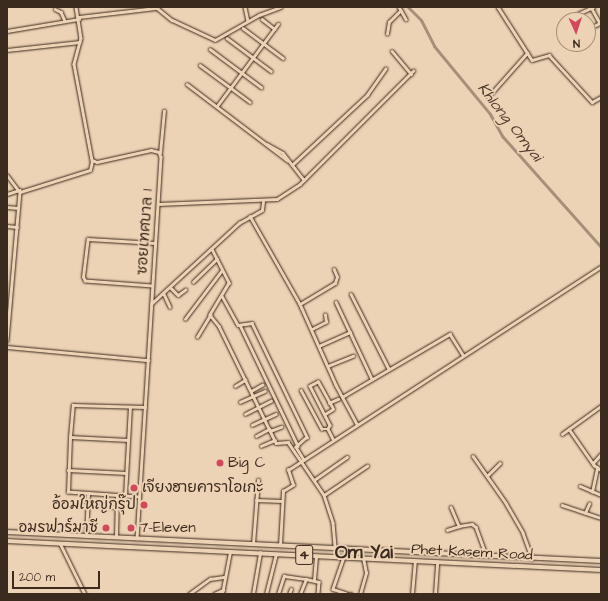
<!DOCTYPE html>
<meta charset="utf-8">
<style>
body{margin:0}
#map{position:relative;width:608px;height:601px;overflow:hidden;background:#edd3b5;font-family:"Architects Daughter","Playpen Sans Thai",sans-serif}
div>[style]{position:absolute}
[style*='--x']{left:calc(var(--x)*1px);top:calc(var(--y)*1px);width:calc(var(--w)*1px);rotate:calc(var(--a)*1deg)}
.canal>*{height:3px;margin:-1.5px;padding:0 1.5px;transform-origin:1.5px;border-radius:1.5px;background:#a7907a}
.roads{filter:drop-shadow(0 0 1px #3b2a1e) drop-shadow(0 0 1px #3b2a1e)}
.minor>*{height:2.5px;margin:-1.25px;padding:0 1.25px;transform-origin:1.25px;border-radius:1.25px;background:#edd3b5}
.primary>*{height:3.5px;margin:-1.75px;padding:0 1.75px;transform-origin:1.75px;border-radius:1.75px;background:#edd3b5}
.dots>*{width:11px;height:11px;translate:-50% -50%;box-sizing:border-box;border:2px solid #edd3b5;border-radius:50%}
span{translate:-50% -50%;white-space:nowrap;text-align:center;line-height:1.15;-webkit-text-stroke:3.5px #edd3b5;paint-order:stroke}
.shield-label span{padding:1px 3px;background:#edd3b5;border:1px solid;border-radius:3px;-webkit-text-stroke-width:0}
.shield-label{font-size:14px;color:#3b2a1e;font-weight:700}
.street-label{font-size:15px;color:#3b2a1e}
.poi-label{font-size:15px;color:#3b2a1e}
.left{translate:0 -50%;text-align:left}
.right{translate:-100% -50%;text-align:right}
.water-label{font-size:16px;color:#513e30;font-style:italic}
.district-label{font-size:19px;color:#3b2a1e;font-weight:700}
.frame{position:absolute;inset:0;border:8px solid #3b2a1e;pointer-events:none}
.north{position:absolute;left:556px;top:12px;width:40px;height:40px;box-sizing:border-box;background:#edd3b5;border:1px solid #a68f79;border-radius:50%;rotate:177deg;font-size:11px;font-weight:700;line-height:16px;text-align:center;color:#3b2a1e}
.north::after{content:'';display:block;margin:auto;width:14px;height:18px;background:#d1495b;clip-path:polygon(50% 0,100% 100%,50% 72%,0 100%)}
.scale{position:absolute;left:12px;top:571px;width:88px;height:18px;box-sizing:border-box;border:2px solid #3b2a1e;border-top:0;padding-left:5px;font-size:12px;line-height:14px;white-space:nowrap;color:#3b2a1e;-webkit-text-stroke:3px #edd3b5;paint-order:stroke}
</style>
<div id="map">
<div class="canal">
<i style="--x:408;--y:7;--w:18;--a:45"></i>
<i style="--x:421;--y:20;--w:29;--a:63"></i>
<i style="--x:434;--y:46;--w:88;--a:50.5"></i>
<i style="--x:490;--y:114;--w:26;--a:61"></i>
<i style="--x:503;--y:137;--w:147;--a:48.3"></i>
</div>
<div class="roads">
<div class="minor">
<i style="--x:76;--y:7;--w:31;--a:81"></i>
<i style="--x:81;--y:38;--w:27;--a:105"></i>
<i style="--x:74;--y:64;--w:98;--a:79.4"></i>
<i style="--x:92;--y:160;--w:5;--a:22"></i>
<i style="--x:97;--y:162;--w:55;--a:-12.5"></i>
<i style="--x:151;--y:150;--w:8;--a:14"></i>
<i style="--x:159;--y:152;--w:5;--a:68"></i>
<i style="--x:161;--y:157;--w:382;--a:93.6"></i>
<i style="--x:245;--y:7;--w:14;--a:78"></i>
<i style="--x:399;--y:7;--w:14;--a:60"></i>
<i style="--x:498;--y:7;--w:63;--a:57.3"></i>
<i style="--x:532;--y:60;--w:18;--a:-16"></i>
<i style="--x:549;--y:55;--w:64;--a:47.5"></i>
<i style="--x:592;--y:102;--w:10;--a:-29"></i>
<i style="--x:591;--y:7;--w:18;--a:61"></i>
<i style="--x:55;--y:9;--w:7;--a:27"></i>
<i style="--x:61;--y:12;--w:10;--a:66"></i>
<i style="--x:578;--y:14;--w:17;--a:-25"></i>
<i style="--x:79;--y:17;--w:79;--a:-6.6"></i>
<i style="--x:157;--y:8;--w:19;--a:39"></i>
<i style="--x:172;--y:20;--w:47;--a:24.9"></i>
<i style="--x:215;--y:40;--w:51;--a:-29.6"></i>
<i style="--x:259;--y:15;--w:23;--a:-20"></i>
<i style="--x:262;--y:19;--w:16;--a:38"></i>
<i style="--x:243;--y:28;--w:50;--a:36.9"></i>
<i style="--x:588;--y:29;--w:13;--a:-27"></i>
<i style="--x:7;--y:31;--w:73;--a:-9.5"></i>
<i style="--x:387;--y:34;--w:12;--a:-81"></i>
<i style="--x:389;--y:22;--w:16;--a:-45"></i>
<i style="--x:227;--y:38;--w:55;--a:36.9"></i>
<i style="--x:210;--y:49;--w:64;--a:36.7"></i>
<i style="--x:7;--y:50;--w:73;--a:-6.3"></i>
<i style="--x:392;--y:51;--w:30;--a:50"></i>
<i style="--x:200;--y:65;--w:62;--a:36.5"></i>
<i style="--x:187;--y:84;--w:126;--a:37.2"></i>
<i style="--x:488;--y:97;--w:59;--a:-48.4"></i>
<i style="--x:217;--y:106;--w:102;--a:-53.4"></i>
<i style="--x:267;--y:144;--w:18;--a:29"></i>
<i style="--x:283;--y:153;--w:34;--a:52"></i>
<i style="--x:160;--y:153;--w:42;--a:-84.6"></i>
<i style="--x:292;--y:165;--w:103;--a:-43"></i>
<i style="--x:367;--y:95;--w:32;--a:-55"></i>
<i style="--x:7;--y:175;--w:21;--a:53"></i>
<i style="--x:20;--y:192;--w:149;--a:95"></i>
<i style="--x:20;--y:192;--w:73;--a:-17.4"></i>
<i style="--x:90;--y:170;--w:9;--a:-77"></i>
<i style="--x:7;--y:194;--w:13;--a:-18"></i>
<i style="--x:158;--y:204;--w:119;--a:-2.4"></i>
<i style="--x:277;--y:199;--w:27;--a:-33"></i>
<i style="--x:300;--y:184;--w:160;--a:-45"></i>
<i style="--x:7;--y:207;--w:11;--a:5"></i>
<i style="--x:250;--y:216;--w:101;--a:60.4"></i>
<i style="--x:300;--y:304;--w:89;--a:66"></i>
<i style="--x:336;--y:385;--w:44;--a:61.7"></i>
<i style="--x:7;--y:226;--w:10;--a:6"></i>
<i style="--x:212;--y:249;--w:38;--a:63"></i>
<i style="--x:229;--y:283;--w:37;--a:121"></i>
<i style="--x:210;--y:315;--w:14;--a:51"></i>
<i style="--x:219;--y:326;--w:130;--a:64"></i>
<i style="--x:276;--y:443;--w:12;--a:-5"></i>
<i style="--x:288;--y:442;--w:64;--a:55.8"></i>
<i style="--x:324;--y:495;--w:29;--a:72"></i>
<i style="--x:333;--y:523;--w:25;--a:85"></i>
<i style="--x:193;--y:282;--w:33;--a:-44"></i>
<i style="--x:152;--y:286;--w:67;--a:-175.7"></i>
<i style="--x:85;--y:281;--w:4;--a:-117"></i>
<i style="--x:83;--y:277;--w:38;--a:-83"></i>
<i style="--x:88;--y:239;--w:67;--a:3.4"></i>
<i style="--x:171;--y:288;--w:10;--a:45"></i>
<i style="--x:178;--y:295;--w:9;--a:-36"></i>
<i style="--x:164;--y:294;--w:14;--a:65"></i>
<i style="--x:351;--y:294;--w:84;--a:63.1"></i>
<i style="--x:222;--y:296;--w:33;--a:61"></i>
<i style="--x:238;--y:325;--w:14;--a:-8"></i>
<i style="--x:252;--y:323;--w:127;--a:64.2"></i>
<i style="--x:307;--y:437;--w:15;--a:138"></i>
<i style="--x:296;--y:447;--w:15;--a:58"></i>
<i style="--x:336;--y:302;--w:85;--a:64.9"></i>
<i style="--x:151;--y:304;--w:120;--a:-42.6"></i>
<i style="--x:239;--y:223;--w:26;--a:-29"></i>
<i style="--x:262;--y:210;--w:8;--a:-83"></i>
<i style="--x:300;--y:304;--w:41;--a:-31"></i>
<i style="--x:335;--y:283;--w:6;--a:-72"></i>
<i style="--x:337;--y:277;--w:8;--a:-113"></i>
<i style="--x:185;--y:319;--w:61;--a:-52.9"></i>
<i style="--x:240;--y:325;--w:134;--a:64.4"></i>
<i style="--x:312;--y:329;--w:16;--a:-27"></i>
<i style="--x:326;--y:322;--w:7;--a:-98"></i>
<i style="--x:197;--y:337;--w:26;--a:-59"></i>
<i style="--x:319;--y:346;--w:34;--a:-24"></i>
<i style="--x:7;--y:347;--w:142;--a:5.3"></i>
<i style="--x:328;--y:366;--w:27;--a:-22"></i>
<i style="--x:235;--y:386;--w:12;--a:-31"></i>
<i style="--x:301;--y:390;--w:44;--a:61.7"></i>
<i style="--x:322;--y:429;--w:6;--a:0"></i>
<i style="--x:328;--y:429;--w:11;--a:63"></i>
<i style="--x:251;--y:391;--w:13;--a:-29"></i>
<i style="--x:342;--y:397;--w:125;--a:-30.3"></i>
<i style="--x:450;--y:334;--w:25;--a:58"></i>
<i style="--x:240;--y:402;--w:27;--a:-24"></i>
<i style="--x:329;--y:403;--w:10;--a:-24"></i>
<i style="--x:245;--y:414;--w:29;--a:-27"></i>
<i style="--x:325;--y:414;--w:9;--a:-32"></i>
<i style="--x:333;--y:409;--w:31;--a:-119"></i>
<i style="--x:318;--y:382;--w:9;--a:153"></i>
<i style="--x:310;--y:386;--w:44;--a:62.9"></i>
<i style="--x:330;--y:425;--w:4;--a:117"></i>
<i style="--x:252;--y:425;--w:26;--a:-25"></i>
<i style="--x:569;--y:429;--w:44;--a:55.2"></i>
<i style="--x:594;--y:465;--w:9;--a:36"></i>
<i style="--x:270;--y:431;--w:12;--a:-20"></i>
<i style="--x:562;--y:434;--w:48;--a:-35.7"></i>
<i style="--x:256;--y:436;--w:15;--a:-28"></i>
<i style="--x:70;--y:437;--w:58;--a:3"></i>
<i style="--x:261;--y:446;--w:15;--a:-23"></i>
<i style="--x:473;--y:456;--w:57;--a:54.9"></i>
<i style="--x:506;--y:503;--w:34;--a:60"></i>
<i style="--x:523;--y:533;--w:27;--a:70"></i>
<i style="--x:593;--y:463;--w:12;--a:-48"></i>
<i style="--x:68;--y:470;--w:58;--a:3"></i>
<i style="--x:487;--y:476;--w:18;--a:-45"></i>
<i style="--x:314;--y:480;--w:40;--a:-34.9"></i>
<i style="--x:580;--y:486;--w:23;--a:23"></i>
<i style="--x:592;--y:492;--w:25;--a:-78"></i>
<i style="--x:324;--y:495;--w:52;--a:-34"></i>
<i style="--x:125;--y:496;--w:89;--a:-86.8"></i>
<i style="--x:139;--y:497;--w:71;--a:-176"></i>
<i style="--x:68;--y:492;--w:55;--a:-87.9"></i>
<i style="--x:70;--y:437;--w:32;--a:-85"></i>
<i style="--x:73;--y:405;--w:72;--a:1.6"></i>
<i style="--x:256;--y:500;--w:26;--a:2"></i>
<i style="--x:63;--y:504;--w:53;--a:3.2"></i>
<i style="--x:562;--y:505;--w:41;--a:18.4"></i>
<i style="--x:451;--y:507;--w:21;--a:67"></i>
<i style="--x:459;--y:526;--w:13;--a:-9"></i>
<i style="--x:472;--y:524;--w:5;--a:37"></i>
<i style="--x:476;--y:527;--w:30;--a:70"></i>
<i style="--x:585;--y:513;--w:10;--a:-66"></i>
<i style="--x:447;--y:530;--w:13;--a:-18"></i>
<i style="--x:86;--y:536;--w:41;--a:-87.2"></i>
<i style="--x:116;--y:537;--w:41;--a:-88.6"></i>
<i style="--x:60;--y:543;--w:57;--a:63.9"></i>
<i style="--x:253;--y:544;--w:64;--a:-85.5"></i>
<i style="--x:280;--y:545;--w:54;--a:-86.8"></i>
<i style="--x:283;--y:491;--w:12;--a:-31"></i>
<i style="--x:293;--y:485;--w:16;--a:-108"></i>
<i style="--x:288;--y:470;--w:373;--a:-33"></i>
<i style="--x:344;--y:557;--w:34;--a:109"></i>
<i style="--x:333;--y:589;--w:13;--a:18"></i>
<i style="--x:314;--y:580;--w:24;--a:-85"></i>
<i style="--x:189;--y:594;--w:26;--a:-36"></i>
<i style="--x:210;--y:579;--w:15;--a:-8"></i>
<i style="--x:214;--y:594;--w:10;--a:-24"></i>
<i style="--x:222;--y:594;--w:43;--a:-79.2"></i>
<i style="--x:253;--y:594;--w:42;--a:-80.3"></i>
<i style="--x:266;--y:594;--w:41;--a:-76"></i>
<i style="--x:278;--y:594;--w:19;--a:-72"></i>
<i style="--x:284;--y:576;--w:22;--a:8"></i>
<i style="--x:289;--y:594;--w:5;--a:-68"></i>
<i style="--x:300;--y:594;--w:16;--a:-68"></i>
<i style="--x:306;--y:579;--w:13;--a:13"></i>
<i style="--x:319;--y:582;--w:12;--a:95"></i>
<i style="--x:345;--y:594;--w:7;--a:0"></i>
<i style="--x:360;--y:594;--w:22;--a:-74"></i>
<i style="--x:366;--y:573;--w:15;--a:-101"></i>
<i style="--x:412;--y:594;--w:33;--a:-85"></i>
<i style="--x:435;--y:594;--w:32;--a:-86"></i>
</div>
<div class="primary">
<i style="--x:7;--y:532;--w:595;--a:2.8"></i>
<i style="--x:7;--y:541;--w:595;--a:2.8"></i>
</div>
</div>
<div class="dots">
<i style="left:220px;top:463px;background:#d1495b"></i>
<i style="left:134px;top:488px;background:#d1495b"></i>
<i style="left:144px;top:505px;background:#d1495b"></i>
<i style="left:106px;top:528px;background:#d1495b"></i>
<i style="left:131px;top:528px;background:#d1495b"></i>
</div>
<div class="shield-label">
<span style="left:304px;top:555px">4</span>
</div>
<div class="street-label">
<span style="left:145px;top:232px;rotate:-86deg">ซอยเทศบาล 1</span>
<span style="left:472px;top:552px;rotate:3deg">Phet Kasem Road</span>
</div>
<div class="poi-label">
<span class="left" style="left:228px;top:463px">Big C</span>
<span class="left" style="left:142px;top:488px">เจียงฮายคาราโอเกะ</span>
<span class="right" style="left:136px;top:505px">อ้อมใหญ่กรุ๊ป</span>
<span class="right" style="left:98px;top:528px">อมรฟาร์มาซี</span>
<span class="left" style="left:139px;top:528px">7-Eleven</span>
</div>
<div class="water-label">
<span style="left:510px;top:122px;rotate:52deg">Khlong Omyai</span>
</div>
<div class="district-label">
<span style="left:364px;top:553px">Om Yai</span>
</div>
<div class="frame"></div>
<div class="north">N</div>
<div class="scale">200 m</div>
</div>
